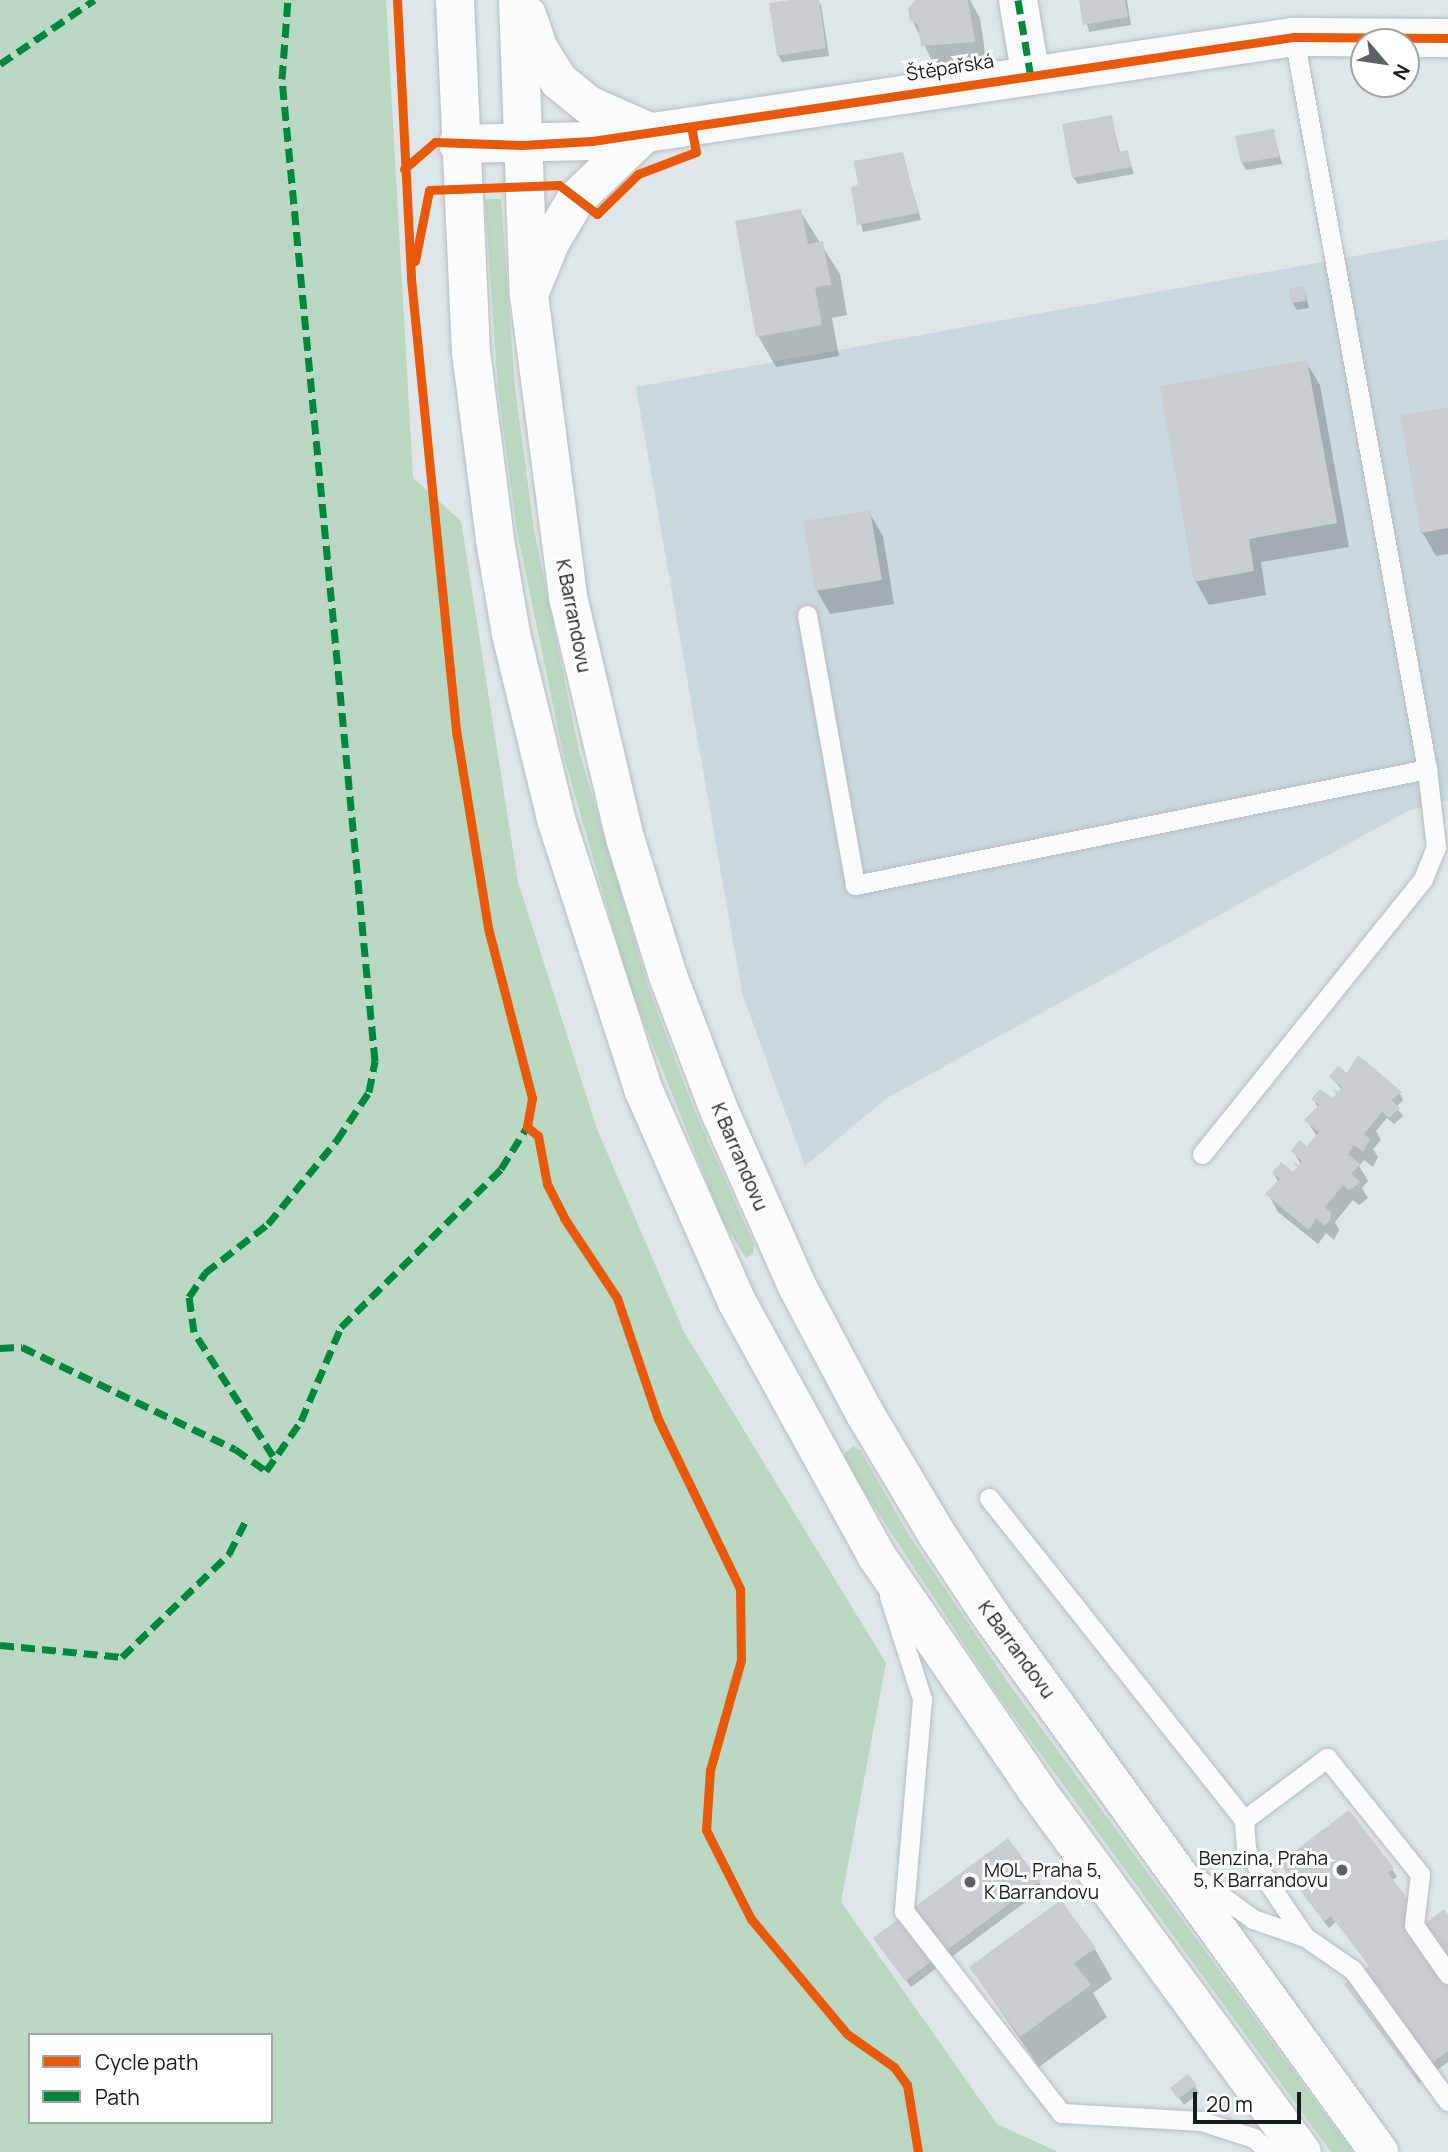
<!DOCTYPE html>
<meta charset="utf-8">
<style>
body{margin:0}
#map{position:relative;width:1448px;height:2152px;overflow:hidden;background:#dee6e8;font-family:Manrope,sans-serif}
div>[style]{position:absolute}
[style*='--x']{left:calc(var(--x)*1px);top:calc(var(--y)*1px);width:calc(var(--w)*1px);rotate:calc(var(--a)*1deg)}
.built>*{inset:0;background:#cad9dd}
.green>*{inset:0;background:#bad7c2}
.shadow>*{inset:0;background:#0003}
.building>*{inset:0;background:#c8cdd0}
.roads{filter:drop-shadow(0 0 2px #b7bdbf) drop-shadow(0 0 2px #b7bdbf)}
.lane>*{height:19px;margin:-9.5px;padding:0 9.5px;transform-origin:9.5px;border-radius:9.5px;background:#fafbfc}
.street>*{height:38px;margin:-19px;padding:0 19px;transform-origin:19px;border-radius:19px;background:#fafbfc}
.secondary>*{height:38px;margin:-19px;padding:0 19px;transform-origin:19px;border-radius:19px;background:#fafbfc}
.quiet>*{height:7px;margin-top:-3.5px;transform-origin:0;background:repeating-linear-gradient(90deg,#00873e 0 14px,transparent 0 21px)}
.cycleway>*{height:9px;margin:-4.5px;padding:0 4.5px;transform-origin:4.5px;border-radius:4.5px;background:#e8590c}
.dots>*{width:19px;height:19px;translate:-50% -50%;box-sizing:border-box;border:4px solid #fff;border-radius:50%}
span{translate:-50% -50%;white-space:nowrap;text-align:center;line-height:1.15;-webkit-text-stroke:6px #fff;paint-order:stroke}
.street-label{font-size:19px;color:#161b1c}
.poi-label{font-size:19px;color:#161b1c}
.right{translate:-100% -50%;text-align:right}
.left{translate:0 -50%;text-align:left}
.legend{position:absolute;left:28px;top:2033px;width:245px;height:91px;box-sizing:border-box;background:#fff;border:2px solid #a2a4a4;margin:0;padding:9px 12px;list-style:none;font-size:21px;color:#161b1c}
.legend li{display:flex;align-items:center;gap:14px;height:35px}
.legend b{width:35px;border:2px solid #a2a4a4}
.north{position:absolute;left:1350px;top:28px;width:70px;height:70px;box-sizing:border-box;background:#fff;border:2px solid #a2a4a4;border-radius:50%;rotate:119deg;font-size:19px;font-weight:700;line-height:28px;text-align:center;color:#161b1c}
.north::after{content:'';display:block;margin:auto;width:24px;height:32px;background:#5c6263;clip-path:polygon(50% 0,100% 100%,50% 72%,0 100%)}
.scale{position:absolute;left:1193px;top:2092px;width:108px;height:32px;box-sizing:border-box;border:4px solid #161b1c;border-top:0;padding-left:9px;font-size:21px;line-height:24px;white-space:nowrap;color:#161b1c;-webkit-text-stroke:5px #fff;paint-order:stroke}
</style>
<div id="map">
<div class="built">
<i style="clip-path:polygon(1448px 239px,1448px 800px,1408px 811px,887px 1098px,805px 1166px,742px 993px,636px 387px)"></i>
</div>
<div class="green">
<i style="clip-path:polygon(evenodd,0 0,386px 0,413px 478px,461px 521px,518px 882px,597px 1129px,684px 1332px,886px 1663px,841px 1902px,997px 2124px,1058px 2152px,0 2152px,0 0,30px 2035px,271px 2035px,271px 2122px,30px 2122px,30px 2035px)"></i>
<i style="clip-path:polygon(485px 199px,501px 199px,515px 387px,534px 530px,579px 751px,648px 986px,693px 1107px,754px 1244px,753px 1254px,746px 1258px,722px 1220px,631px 990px,563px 753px,517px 531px,498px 389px)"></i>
<i style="clip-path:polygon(853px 1446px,861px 1451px,907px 1532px,1009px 1684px,1353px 2152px,1331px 2152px,997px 1694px,846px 1464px,844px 1454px)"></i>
</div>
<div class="shadow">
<i style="clip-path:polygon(802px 0,818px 0,821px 5px,829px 56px,782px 62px,778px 55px)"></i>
<i style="clip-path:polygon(927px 0,970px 0,980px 18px,987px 66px,936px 69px,912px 20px)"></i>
<i style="clip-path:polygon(1074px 0,1127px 0,1131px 25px,1089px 32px,1081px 0)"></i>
<i style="clip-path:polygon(1111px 117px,1120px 153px,1127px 152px,1134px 174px,1078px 184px,1073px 177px)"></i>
<i style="clip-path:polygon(1273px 131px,1282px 164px,1246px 170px,1242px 163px)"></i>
<i style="clip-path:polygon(902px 154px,921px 220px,863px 232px,853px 188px)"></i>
<i style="clip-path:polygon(800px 211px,840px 274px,847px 315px,832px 318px,839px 356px,776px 367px,758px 336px)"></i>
<i style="clip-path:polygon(1304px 288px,1309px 308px,1297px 310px,1292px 302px)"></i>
<i style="clip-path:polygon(1306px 362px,1320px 385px,1349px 547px,1261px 562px,1266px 595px,1209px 605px,1196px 582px,1162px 387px)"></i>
<i style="clip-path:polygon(1448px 409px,1448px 554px,1436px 556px,1422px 532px)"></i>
<i style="clip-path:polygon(869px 512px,883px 536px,894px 604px,830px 614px,817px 591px)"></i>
<i style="clip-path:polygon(1347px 1075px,1399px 1092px,1403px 1100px,1396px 1107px,1403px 1116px,1394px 1124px,1387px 1118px,1376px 1131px,1381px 1140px,1373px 1149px,1378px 1157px,1373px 1167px,1364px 1160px,1359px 1166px,1368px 1181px,1362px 1188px,1368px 1198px,1359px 1205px,1353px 1200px,1335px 1222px,1339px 1230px,1334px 1240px,1326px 1233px,1318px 1244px,1278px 1212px,1269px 1196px,1279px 1183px,1274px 1174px,1294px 1174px,1301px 1165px,1293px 1151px,1307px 1149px,1317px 1137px,1308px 1122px,1319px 1109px,1313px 1099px,1333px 1101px,1342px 1090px,1331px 1077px)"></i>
<i style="clip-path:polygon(1349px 1812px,1392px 1869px,1397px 1877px,1392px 1880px,1426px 1925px,1448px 1918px,1448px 2062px,1419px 2083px,1351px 1992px,1371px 1967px,1336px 1922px,1329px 1928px,1286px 1871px)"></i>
<i style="clip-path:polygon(1039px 1882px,1043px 1889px,911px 1987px,880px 1946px)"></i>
<i style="clip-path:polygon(1095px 1949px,1112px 1979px,1093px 1993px,1107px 2017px,1039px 2067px,971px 1968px)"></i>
<i style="clip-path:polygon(1195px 2086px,1199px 2093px,1184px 2105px,1177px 2095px)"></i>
</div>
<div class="building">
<i style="clip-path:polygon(790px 0,819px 0,826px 48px,777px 56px,769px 3px)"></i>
<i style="clip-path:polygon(915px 0,968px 0,975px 42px,921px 46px,918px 25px,910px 20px,908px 8px)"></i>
<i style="clip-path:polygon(1079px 0,1125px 0,1128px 17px,1083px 25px)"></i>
<i style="clip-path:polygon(1112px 115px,1118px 152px,1128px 150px,1131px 167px,1072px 178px,1062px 124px)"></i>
<i style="clip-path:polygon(1274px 129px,1279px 157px,1241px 163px,1235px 136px)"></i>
<i style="clip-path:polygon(903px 152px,918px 213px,857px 225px,851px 187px,858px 185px,854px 161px)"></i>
<i style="clip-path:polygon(801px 209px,808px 244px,823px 241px,831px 285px,815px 287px,822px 325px,756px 337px,735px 221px)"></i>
<i style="clip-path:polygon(1305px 286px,1306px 301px,1291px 303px,1289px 288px)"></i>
<i style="clip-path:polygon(1307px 360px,1337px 523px,1249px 539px,1254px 571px,1194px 582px,1160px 386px)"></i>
<i style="clip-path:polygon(1448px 407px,1448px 528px,1421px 533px,1400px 416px)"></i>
<i style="clip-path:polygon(870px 510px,882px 580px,815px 591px,803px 521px)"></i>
<i style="clip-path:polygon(1358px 1055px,1402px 1092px,1391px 1100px,1400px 1108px,1389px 1118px,1382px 1112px,1364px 1134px,1370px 1139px,1363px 1152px,1354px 1145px,1348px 1154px,1360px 1164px,1351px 1174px,1360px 1182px,1349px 1191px,1343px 1185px,1325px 1207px,1331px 1213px,1330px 1220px,1325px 1226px,1316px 1218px,1309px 1230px,1265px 1194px,1280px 1179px,1272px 1173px,1281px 1162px,1293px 1172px,1297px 1167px,1292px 1161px,1299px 1165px,1302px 1161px,1291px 1151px,1299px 1140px,1307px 1146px,1319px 1132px,1304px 1120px,1319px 1105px,1311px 1099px,1320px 1089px,1333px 1098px,1336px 1094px,1331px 1088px,1338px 1092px,1342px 1087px,1329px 1077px,1338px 1066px,1347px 1073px)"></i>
<i style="clip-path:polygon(1349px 1810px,1394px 1868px,1388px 1873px,1426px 1923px,1444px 1909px,1448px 1915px,1448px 2051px,1414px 2077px,1344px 1984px,1369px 1966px,1331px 1916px,1324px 1922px,1279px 1863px)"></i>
<i style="clip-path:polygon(1008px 1838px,1040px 1881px,905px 1981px,873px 1938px)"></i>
<i style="clip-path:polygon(1061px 1900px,1096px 1948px,1074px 1963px,1091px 1985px,1020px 2037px,969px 1967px)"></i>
<i style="clip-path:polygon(1188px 2074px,1197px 2085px,1178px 2099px,1170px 2088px)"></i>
</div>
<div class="roads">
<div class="lane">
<i style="--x:807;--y:615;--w:274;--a:79.9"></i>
<i style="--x:855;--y:885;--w:584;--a:-11.46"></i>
<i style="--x:1202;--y:1154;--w:353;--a:-51.2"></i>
<i style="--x:1423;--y:879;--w:35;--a:-68"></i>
<i style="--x:1436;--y:847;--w:79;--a:-96.6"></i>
<i style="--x:1427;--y:769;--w:744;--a:-100.3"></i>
<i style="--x:989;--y:1498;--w:411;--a:51.6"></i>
<i style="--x:1244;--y:1820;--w:30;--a:86"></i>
<i style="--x:1246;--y:1850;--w:105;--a:55.9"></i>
<i style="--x:889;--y:1596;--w:108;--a:72.2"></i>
<i style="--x:922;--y:1699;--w:213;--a:94.9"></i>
<i style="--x:904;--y:1911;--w:256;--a:52.1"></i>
<i style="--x:1061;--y:2113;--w:140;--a:3.3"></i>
<i style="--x:1201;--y:2121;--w:56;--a:17.8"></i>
<i style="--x:1254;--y:2138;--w:21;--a:43"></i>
<i style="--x:1244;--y:1820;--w:104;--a:-36.8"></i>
<i style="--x:1327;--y:1758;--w:149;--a:51.3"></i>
<i style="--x:1420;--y:1874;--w:51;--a:96.7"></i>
<i style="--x:1414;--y:1925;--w:60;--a:55.2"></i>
<i style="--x:1194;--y:1876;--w:73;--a:36.1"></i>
<i style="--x:1253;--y:1919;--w:55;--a:19.1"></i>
<i style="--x:1305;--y:1937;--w:58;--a:34.5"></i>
<i style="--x:1353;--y:1970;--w:162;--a:54.1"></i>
</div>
<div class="street">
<i style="--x:1018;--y:0;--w:73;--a:80.5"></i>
</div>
<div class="secondary">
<i style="--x:455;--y:0;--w:352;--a:87.4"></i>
<i style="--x:471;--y:352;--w:190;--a:82.7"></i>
<i style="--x:495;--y:540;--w:95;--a:80.3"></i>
<i style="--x:511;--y:634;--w:190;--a:76.3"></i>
<i style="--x:556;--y:819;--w:284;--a:72.1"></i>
<i style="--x:643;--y:1089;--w:233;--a:66.2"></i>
<i style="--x:737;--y:1302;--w:289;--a:61.2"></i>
<i style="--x:876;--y:1555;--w:283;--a:55.6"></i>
<i style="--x:1036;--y:1789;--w:450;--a:53.8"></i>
<i style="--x:518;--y:0;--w:295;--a:87.9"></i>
<i style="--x:529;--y:295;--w:305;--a:82.6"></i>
<i style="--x:568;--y:597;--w:248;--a:76.7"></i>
<i style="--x:625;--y:838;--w:145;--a:72.7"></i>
<i style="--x:668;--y:976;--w:143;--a:69.2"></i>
<i style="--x:719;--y:1110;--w:193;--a:66.1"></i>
<i style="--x:797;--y:1286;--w:143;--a:62"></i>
<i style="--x:864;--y:1412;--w:144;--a:59.2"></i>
<i style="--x:938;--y:1536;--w:96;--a:56.5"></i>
<i style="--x:991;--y:1616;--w:662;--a:54.1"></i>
<i style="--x:527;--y:15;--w:36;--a:71"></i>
<i style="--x:539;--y:49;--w:38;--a:58"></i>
<i style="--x:559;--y:81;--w:38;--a:39"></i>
<i style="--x:589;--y:105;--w:64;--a:24.1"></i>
<i style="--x:458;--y:144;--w:134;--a:-1.3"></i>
<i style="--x:592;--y:141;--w:710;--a:-8.43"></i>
<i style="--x:1294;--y:37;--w:154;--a:0.4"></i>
<i style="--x:532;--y:287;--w:50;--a:-67.6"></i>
<i style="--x:551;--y:241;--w:49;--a:-59.2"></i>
<i style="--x:576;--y:199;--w:95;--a:-43.7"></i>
</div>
</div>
<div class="quiet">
<i style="--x:1018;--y:0;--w:73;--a:80.5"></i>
<i style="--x:0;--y:64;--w:114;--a:-34.2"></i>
<i style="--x:0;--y:1348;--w:22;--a:-3"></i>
<i style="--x:22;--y:1347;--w:236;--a:25.6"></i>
<i style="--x:235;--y:1449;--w:38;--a:35"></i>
<i style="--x:266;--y:1471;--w:61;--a:-55"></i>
<i style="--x:301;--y:1421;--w:102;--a:-66.9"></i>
<i style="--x:341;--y:1327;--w:225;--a:-44.6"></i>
<i style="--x:501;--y:1169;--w:49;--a:-58.2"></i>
<i style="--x:527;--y:1127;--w:5;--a:37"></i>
<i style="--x:273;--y:1456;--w:147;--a:-122.5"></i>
<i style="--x:194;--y:1332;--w:35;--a:-98"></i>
<i style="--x:189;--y:1297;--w:29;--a:-56"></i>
<i style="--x:205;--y:1273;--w:80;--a:-37.9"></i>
<i style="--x:268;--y:1224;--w:109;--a:-50.6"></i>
<i style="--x:337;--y:1140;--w:58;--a:-56.3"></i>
<i style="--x:369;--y:1092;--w:32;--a:-79"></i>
<i style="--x:375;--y:1061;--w:986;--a:-95.41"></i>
<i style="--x:282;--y:79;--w:79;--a:-85.7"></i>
<i style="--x:0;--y:1645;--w:123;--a:5.6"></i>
<i style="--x:122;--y:1657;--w:149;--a:-43.9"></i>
<i style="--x:229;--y:1554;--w:40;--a:-63.4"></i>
</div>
<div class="cycleway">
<i style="--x:397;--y:0;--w:279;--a:87.1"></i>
<i style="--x:411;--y:279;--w:459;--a:84.3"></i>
<i style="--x:457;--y:736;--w:194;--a:80.8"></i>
<i style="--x:488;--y:928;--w:176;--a:75.5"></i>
<i style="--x:532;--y:1098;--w:29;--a:100"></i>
<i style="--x:527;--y:1127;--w:14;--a:39"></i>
<i style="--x:538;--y:1136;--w:49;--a:79.4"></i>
<i style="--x:547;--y:1184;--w:38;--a:63"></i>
<i style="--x:564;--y:1218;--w:96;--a:56.5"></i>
<i style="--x:617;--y:1298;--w:128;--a:71.3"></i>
<i style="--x:658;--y:1419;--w:189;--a:64.2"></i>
<i style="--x:740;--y:1589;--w:71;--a:89.2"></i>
<i style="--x:741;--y:1660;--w:114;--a:105.7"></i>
<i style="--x:710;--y:1770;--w:60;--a:93.8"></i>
<i style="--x:706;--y:1830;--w:100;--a:63.2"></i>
<i style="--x:751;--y:1919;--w:150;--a:50.1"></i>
<i style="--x:847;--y:2034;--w:57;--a:35.1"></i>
<i style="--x:894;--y:2067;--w:22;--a:54"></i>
<i style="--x:907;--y:2085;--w:68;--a:80.7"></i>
<i style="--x:404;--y:169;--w:41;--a:-41.1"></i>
<i style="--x:435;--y:142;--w:87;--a:2"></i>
<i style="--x:522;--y:145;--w:70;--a:-3.3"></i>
<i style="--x:592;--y:141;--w:710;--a:-8.43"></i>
<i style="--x:1294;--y:37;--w:154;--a:0.4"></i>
<i style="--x:415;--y:261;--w:72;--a:-78.8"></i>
<i style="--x:429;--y:190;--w:130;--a:-2.2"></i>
<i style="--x:559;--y:185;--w:48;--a:37.3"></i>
<i style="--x:597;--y:214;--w:57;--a:-44.3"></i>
<i style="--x:638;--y:174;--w:62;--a:-20.8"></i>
<i style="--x:696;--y:152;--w:25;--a:-101"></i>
</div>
<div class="dots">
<i style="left:1342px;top:1870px;background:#5c6263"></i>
<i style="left:970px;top:1882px;background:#5c6263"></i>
</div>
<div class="street-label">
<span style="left:950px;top:68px;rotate:-9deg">Štěpařská</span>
<span style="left:573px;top:616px;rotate:79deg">K Barrandovu</span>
<span style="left:739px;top:1157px;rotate:67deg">K Barrandovu</span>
<span style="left:1016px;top:1650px;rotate:54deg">K Barrandovu</span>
</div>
<div class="poi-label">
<span class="right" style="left:1328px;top:1870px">Benzina, Praha<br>5, K Barrandovu</span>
<span class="left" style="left:984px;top:1882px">MOL, Praha 5,<br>K Barrandovu</span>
</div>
<ul class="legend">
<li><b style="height:9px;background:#e8590c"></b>Cycle path</li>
<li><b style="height:9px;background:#00873e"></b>Path</li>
</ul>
<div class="north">N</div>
<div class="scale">20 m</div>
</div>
